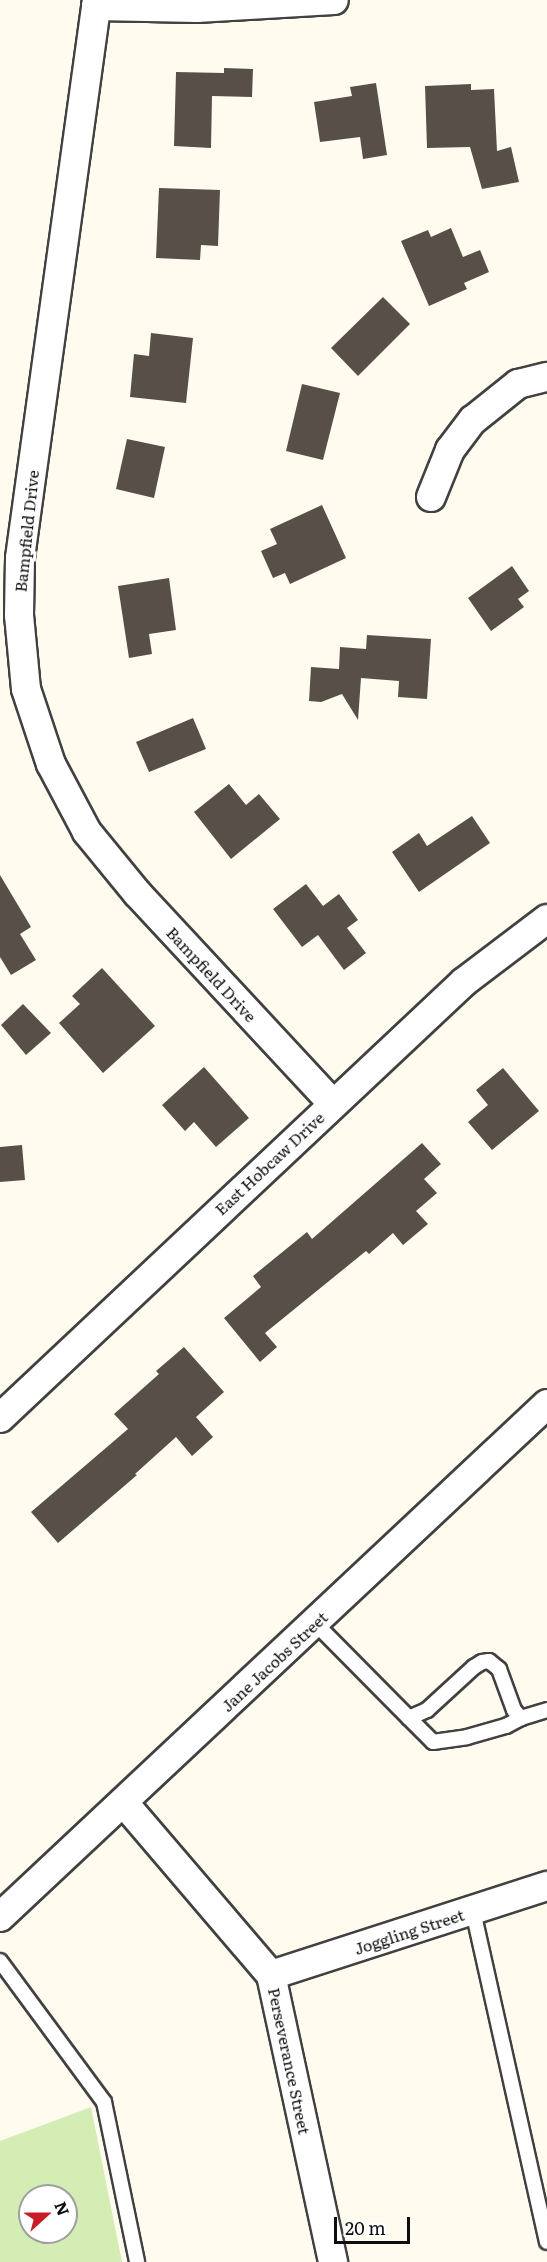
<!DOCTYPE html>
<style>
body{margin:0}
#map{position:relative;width:547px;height:2262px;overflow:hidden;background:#fffcef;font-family:Literata,serif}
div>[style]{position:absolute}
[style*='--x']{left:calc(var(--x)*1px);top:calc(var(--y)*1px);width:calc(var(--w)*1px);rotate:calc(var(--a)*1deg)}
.green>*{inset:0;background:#d3edb5}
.building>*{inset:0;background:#584f49}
.roads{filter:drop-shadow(2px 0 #414141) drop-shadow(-2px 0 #414141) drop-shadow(0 2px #414141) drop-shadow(0 -2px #414141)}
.service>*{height:14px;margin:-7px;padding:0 7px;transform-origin:7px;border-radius:7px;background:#fff}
.minor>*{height:28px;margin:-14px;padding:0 14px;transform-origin:14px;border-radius:14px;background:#fff}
span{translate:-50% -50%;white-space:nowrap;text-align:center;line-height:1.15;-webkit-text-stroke:6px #fff;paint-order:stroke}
.street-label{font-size:16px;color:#0e0e0e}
.north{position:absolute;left:18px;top:2184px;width:60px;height:60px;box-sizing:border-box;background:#fff;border:2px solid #9f9f9f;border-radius:50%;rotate:69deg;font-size:16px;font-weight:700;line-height:24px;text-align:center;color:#0e0e0e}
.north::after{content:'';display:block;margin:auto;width:21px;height:27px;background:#ca1a24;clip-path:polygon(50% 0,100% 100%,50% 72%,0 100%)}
.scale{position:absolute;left:334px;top:2217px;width:76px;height:27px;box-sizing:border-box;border:3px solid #0e0e0e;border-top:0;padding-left:8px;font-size:18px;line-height:21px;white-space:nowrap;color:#0e0e0e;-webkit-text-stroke:4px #fff;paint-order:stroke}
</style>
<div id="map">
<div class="green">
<i style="clip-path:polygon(evenodd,91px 2107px,122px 2262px,0 2262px,0 2141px,91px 2107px,30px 2196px,66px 2196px,66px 2232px,30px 2232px,30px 2196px)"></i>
</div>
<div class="building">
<i style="clip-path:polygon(224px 68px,253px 69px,252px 97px,212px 96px,211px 148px,174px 146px,176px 72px,224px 73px)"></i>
<i style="clip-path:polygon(376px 83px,387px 155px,363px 159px,360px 137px,320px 142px,314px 102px,352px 96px,350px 87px)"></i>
<i style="clip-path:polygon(471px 84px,471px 90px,494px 89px,497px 151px,511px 147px,519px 182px,482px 189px,470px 147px,427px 148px,425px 86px)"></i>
<i style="clip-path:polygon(159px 188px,220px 190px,218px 246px,201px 245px,200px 260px,156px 258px)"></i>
<i style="clip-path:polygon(451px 228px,463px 257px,480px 250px,489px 272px,464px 283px,467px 289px,429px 306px,401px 241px,428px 230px,431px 237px)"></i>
<i style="clip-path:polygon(383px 297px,410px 324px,358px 376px,331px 348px)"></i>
<i style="clip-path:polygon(151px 333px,193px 338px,186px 403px,130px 397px,134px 354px,149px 356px)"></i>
<i style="clip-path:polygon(302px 384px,340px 393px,323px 460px,286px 451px)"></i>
<i style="clip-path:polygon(127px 439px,165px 447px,154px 498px,116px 489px)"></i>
<i style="clip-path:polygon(322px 505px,346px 558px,290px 584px,285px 573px,273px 578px,261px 551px,277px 544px,270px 529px)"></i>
<i style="clip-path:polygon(512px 566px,529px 591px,518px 599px,524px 607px,491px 631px,468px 598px)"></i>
<i style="clip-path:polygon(169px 578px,176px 630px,149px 634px,152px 654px,129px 658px,118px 586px)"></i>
<i style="clip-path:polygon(367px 635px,431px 639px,427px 699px,398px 697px,399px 681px,361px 678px,358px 720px,342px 694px,321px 702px,309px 701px,311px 667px,339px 669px,340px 647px,366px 649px)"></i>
<i style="clip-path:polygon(193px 718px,206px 749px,149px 772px,136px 742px)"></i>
<i style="clip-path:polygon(229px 784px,246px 805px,259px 794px,280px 819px,231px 859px,194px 812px)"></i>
<i style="clip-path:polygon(472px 816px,490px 843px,419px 892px,392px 852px,419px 833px,427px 846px)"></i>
<i style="clip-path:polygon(0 875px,31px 927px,20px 934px,36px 960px,11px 975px,0 957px)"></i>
<i style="clip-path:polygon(306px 884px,323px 906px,339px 894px,358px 920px,347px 928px,366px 953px,344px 970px,318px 935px,302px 947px,273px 909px)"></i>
<i style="clip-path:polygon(102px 968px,155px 1026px,103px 1073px,59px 1023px,80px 1004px,72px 996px)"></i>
<i style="clip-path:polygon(23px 1004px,51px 1033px,26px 1055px,1px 1025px)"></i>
<i style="clip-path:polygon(204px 1067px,249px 1118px,216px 1147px,194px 1122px,185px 1131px,162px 1105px)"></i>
<i style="clip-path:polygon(503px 1068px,539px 1111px,492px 1150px,468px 1122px,488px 1105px,476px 1090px)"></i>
<i style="clip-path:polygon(422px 1143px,441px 1164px,424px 1179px,437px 1193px,416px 1211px,428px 1224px,403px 1245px,393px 1233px,369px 1254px,366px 1251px,265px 1333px,277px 1347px,260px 1362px,224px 1318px,261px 1287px,253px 1276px,307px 1232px,312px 1239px)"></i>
<i style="clip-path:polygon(22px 1145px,25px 1180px,0 1182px,0 1147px)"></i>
<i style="clip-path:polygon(184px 1347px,224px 1392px,196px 1417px,213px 1437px,192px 1456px,176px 1437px,135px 1474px,137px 1475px,58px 1543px,31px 1512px,128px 1429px,114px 1414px,159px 1374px,156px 1371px)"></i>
</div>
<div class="roads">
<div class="service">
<i style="--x:315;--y:1623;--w:134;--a:45.3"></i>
<i style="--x:409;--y:1718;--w:20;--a:-24"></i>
<i style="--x:427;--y:1710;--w:64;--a:-42.5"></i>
<i style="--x:474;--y:1667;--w:9;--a:-32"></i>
<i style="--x:482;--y:1662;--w:7;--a:-8"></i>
<i style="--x:489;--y:1661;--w:13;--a:39"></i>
<i style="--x:499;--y:1669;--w:44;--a:69.9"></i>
<i style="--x:514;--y:1710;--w:11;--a:49"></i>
<i style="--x:521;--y:1718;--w:27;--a:-17"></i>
<i style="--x:409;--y:1718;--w:34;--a:45"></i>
<i style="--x:433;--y:1742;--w:34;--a:-8"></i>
<i style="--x:467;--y:1737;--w:41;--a:-15.8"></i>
<i style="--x:506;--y:1726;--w:17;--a:-28"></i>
<i style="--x:473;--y:1911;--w:339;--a:77.4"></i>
<i style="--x:0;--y:1961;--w:175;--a:53.6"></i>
<i style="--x:104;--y:2102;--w:163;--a:78.3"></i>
</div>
<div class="minor">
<i style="--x:97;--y:0;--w:563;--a:97.86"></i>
<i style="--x:20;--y:558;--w:57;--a:91"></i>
<i style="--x:19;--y:615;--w:74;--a:84.6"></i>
<i style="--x:26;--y:689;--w:79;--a:71.6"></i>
<i style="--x:51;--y:764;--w:77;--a:62.1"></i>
<i style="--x:87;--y:832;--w:79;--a:50.7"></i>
<i style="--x:137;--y:893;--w:287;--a:47.1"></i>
<i style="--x:96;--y:6;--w:101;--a:1.1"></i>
<i style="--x:197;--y:8;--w:137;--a:-3.3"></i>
<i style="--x:431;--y:497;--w:51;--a:-68"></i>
<i style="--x:450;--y:450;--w:38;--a:-53"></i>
<i style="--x:473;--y:420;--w:58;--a:-38.7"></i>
<i style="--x:518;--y:384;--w:30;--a:-14"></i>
<i style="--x:0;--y:1418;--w:637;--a:-43.22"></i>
<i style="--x:464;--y:982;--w:104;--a:-37.2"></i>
<i style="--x:124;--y:1803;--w:226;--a:49.5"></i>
<i style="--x:271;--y:1975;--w:294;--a:77.8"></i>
<i style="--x:0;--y:1917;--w:750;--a:-43.16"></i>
<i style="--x:271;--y:1975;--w:290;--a:-17.9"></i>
</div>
</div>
<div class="street-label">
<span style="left:26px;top:531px;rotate:-84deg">Bampfield Drive</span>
<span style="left:212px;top:974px;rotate:47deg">Bampfield Drive</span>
<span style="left:269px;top:1163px;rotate:-43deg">East Hobcaw Drive</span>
<span style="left:274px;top:1661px;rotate:-43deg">Jane Jacobs Street</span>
<span style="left:409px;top:1931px;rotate:-18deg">Joggling Street</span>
<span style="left:290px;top:2061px;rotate:78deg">Perseverance Street</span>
</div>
<div class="north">N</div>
<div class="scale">20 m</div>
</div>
